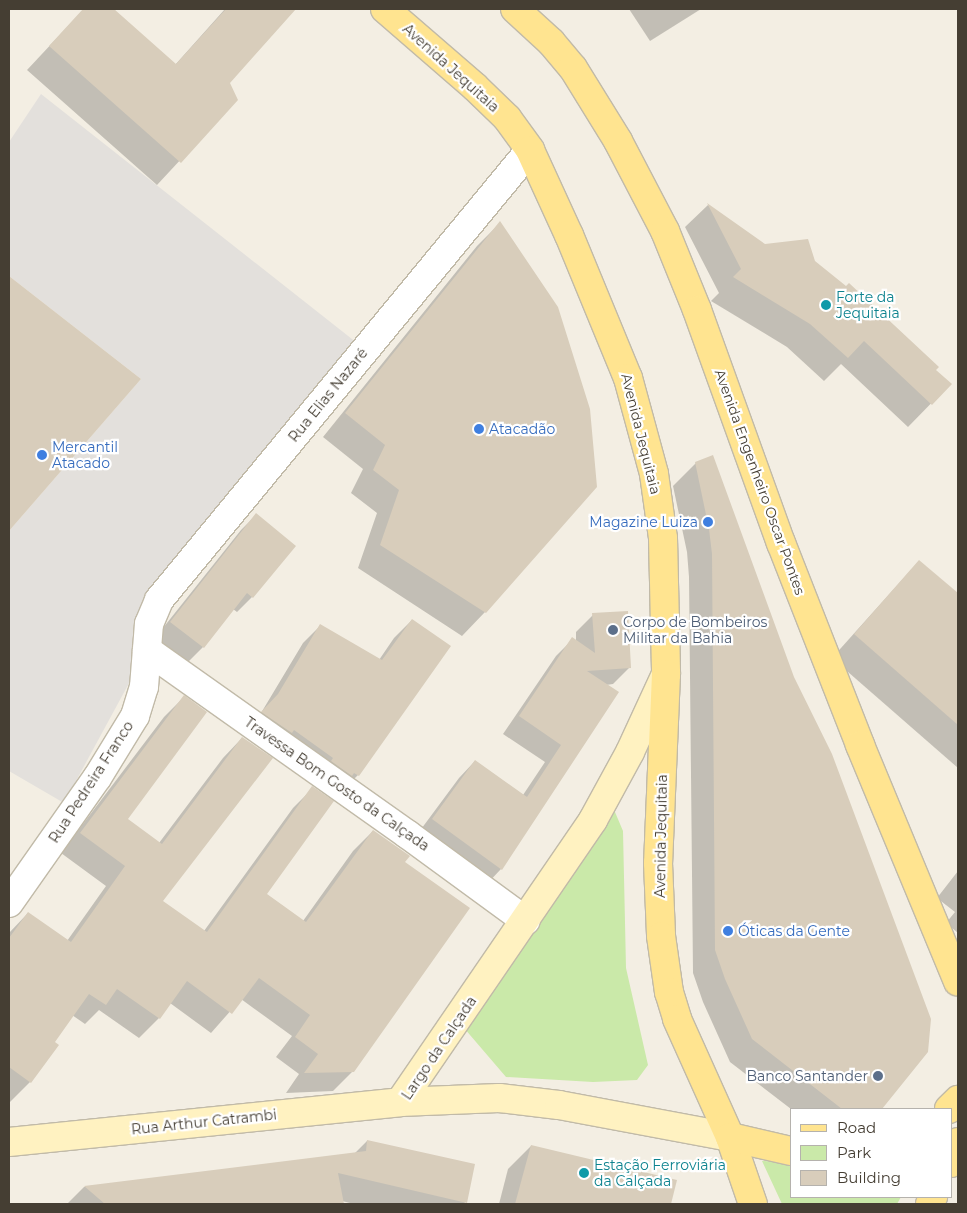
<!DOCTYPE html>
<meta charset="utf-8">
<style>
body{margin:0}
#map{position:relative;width:967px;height:1213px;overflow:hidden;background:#f3eee3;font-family:Montserrat,sans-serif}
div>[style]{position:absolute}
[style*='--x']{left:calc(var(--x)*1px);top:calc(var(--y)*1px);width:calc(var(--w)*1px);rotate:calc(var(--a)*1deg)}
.green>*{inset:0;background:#cae9a9}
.parking>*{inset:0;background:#e3e0dc}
.shadow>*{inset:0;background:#0003}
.building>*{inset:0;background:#d8cdbb}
.roads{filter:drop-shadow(1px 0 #c1baa8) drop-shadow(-1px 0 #c1baa8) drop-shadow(0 1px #c1baa8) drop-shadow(0 -1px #c1baa8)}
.minor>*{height:28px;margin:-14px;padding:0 14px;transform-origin:14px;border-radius:14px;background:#fff}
.secondary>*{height:28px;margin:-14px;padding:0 14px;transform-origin:14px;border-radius:14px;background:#fff2c1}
.primary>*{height:28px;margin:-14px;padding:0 14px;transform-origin:14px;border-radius:14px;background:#ffe490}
.dots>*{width:14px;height:14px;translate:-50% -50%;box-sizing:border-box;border:2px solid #fff;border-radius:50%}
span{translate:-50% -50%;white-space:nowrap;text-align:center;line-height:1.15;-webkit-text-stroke:4.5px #fff;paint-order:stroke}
.street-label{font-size:14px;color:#453e33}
.culture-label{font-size:14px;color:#0d838f}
.left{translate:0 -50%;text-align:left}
.shop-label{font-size:14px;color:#366cbe}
.right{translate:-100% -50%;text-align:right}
.service-label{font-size:14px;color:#4e5e75}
.frame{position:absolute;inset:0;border:10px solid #453e33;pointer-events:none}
.legend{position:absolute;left:790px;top:1108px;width:162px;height:90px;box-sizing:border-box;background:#fff;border:1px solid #b5b2ad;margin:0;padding:6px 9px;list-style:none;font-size:15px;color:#453e33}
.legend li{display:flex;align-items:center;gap:10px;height:25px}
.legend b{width:25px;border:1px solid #b5b2ad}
</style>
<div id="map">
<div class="green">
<i style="clip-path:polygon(612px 805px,623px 831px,626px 968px,648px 1065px,637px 1080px,593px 1082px,506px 1077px,464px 1028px)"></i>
<i style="clip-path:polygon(762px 1161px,791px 1162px,791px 1197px,901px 1197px,897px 1204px,782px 1204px)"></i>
</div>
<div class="parking">
<i style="clip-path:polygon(41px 94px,357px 343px,159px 600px,147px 650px,64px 803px,9px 771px,9px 531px,141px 379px,9px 276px,9px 142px)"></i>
</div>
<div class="shadow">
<i style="clip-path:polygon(84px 9px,112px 9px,175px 65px,225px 9px,295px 9px,229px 83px,236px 100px,157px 185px,27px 70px)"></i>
<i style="clip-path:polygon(629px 9px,701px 9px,650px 41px)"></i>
<i style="clip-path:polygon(708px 205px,764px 245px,814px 262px,950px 384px,908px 427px,841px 364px,824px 381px,787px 347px,711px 301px,719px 293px,685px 227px)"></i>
<i style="clip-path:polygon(500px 223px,485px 612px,462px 636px,358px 568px,377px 513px,351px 493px,363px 469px,323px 437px,477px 246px)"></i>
<i style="clip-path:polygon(9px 278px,140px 379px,9px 529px)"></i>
<i style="clip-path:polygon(696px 463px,927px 1052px,881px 1109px,791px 1109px,730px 1062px,703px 1002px,693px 973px,689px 577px,687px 552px,673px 486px)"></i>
<i style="clip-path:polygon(256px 515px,252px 597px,237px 612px,233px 609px,203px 647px,188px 662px,155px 638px,241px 530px)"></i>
<i style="clip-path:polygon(919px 561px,958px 595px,958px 768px,832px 658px)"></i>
<i style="clip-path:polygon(593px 615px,630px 667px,613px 684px,606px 685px,501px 869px,485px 886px,416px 836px,459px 778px,475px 761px,523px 795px,545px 762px,503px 734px,556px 656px,573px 639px,576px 642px,576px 632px)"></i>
<i style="clip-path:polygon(412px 620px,449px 646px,358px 775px,340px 793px,245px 730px,261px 713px,303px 643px,320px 626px,379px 660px,394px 638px)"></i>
<i style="clip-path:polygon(184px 697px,126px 819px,159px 843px,223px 758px,242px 738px,162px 902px,204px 931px,293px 808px,313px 788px,266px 894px,303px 921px,353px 851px,373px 831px,404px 862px,353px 1071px,333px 1091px,286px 1093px,299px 1074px,276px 1057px,292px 1036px,241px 999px,211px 1033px,170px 1003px,159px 1018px,139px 1038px,99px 1010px,85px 1024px,72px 1015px,53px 1042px,30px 1082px,10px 1102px,9px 933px,28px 913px,67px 941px,106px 886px,61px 853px,164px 717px)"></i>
<i style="clip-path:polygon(958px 871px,958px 933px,946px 923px,955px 912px,937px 898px)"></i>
<i style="clip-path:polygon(367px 1141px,465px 1202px,464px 1204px,354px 1204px,342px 1201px,343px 1204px,67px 1204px,84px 1187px,354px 1154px)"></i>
<i style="clip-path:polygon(531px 1146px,675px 1181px,669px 1204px,499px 1204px,508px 1169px)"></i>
</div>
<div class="building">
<i style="clip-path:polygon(83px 9px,114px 9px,176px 64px,226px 9px,296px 9px,230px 83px,238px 100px,181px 163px,49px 46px)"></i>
<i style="clip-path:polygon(707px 203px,765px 244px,808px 239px,815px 261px,846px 286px,849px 283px,939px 367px,936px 370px,952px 384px,932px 405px,864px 341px,848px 358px,810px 324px,733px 277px,741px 269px)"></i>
<i style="clip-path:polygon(500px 221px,558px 307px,590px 409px,597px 487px,486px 613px,380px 545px,399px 490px,373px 470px,385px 445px,345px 413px)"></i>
<i style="clip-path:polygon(9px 276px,141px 379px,9px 531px)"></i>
<i style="clip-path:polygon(713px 455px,794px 677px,832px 754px,931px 1019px,928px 1052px,882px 1109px,842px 1109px,752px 1039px,725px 979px,715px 950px,712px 554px,709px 529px,695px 462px)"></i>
<i style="clip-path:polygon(256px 513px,296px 546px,253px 598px,247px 593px,204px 648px,170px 622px)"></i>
<i style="clip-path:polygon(919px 560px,958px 593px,958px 725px,854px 634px)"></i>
<i style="clip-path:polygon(628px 611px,631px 668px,587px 671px,619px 692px,502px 870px,432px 819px,475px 760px,527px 797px,561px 745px,519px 716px,572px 637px,595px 653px,592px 613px)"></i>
<i style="clip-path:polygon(412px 619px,451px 646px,359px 776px,354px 773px,352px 776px,331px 761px,333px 758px,294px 730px,292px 733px,261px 712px,278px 694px,320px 624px,382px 660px)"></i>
<i style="clip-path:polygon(184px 695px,207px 712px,128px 819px,162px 844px,242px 737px,273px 758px,163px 901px,207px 932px,312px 786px,334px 801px,267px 894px,306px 922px,373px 830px,410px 856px,405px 862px,470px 908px,354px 1072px,304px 1073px,318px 1054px,295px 1037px,310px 1015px,259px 978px,232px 1014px,187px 981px,160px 1019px,117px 989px,106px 1005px,89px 994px,55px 1042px,59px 1045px,31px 1083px,9px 1067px,9px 938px,28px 912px,71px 942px,125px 866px,80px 833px)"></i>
<i style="clip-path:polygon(367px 1140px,475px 1164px,467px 1203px,338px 1173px,344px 1204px,105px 1204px,84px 1186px,366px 1151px)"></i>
<i style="clip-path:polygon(531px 1145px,677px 1180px,671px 1204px,515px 1204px)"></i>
</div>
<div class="roads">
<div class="minor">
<i style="--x:147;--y:650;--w:319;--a:35.3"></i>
<i style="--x:407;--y:834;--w:147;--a:36.2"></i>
<i style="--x:9;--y:903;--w:153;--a:-54.9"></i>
<i style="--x:97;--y:778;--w:73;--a:-58.5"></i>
<i style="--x:135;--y:716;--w:30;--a:-73"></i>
<i style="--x:144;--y:687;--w:63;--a:-85.5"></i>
<i style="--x:149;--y:624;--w:26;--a:-67"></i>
<i style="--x:159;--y:600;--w:583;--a:-50.5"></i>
</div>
<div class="secondary">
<i style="--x:400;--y:1102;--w:342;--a:-55.6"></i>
<i style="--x:593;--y:820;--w:77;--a:-61.4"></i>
<i style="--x:630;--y:752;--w:86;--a:-65.2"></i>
<i style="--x:9;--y:1142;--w:393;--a:-5.8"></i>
<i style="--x:400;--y:1102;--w:99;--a:-2.3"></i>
<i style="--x:499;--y:1098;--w:60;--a:6.7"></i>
<i style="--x:559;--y:1105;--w:174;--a:10.6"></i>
</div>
<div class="primary">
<i style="--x:385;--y:9;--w:119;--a:40.9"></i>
<i style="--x:475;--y:87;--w:45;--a:44.1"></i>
<i style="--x:507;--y:118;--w:39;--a:54"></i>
<i style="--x:530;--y:150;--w:94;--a:65.4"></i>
<i style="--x:569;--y:235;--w:155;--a:67.6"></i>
<i style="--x:628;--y:378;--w:99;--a:74.8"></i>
<i style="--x:654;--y:474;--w:65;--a:82"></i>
<i style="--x:663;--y:538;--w:136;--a:88.7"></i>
<i style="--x:666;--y:674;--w:189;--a:92.4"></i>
<i style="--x:658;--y:863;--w:73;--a:87.6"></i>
<i style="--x:661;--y:936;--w:57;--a:81.9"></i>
<i style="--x:669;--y:992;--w:28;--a:73"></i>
<i style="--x:677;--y:1019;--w:129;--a:65.8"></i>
<i style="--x:730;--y:1137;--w:71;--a:71.1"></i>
<i style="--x:515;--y:9;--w:49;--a:42.5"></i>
<i style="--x:551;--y:42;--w:34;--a:50"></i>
<i style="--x:573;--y:68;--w:86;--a:58.3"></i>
<i style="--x:618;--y:141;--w:102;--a:62.4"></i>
<i style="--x:665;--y:231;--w:85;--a:67.9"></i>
<i style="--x:697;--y:310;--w:248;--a:70.2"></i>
<i style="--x:781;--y:543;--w:217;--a:68.6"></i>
<i style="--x:860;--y:745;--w:256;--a:67.5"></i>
<i style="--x:949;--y:1109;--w:13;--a:-45"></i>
<i style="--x:730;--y:1137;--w:63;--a:12.9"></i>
<i style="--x:951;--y:1163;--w:22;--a:-72"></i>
<i style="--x:930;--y:1204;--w:8;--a:-67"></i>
</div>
</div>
<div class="dots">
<i style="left:826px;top:305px;background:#0f9aa8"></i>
<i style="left:479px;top:429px;background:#3f7fe0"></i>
<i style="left:42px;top:455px;background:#3f7fe0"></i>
<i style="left:708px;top:522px;background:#3f7fe0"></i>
<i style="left:613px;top:630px;background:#5c6f8a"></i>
<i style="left:728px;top:931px;background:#3f7fe0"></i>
<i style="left:878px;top:1076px;background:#5c6f8a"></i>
<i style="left:584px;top:1173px;background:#0f9aa8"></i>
</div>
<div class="street-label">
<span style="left:451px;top:68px;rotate:42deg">Avenida Jequitaia</span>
<span style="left:328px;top:395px;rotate:-51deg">Rua Elias Nazaré</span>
<span style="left:641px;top:434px;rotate:76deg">Avenida Jequitaia</span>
<span style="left:760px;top:482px;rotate:70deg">Avenida Engenheiro Oscar Pontes</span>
<span style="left:91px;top:782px;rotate:-57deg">Rua Pedreira Franco</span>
<span style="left:337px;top:784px;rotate:35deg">Travessa Bom Gosto da Calçada</span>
<span style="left:661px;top:836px;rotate:-89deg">Avenida Jequitaia</span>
<span style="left:439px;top:1048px;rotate:-56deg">Largo da Calçada</span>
<span style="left:204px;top:1122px;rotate:-6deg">Rua Arthur Catrambi</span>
</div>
<div class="culture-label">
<span class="left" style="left:836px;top:305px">Forte da<br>Jequitaia</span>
<span class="left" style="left:594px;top:1173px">Estação Ferroviária<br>da Calçada</span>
</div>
<div class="shop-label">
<span class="left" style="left:489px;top:429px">Atacadão</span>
<span class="left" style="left:52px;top:455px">Mercantil<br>Atacado</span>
<span class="right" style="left:698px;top:522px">Magazine Luiza</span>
<span class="left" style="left:738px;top:931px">Óticas da Gente</span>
</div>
<div class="service-label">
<span class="left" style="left:623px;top:630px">Corpo de Bombeiros<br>Militar da Bahia</span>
<span class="right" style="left:868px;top:1076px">Banco Santander</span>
</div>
<div class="frame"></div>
<ul class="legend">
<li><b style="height:6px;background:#ffe490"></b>Road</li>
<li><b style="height:14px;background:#cae9a9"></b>Park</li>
<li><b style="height:14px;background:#d8cdbb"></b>Building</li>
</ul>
</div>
